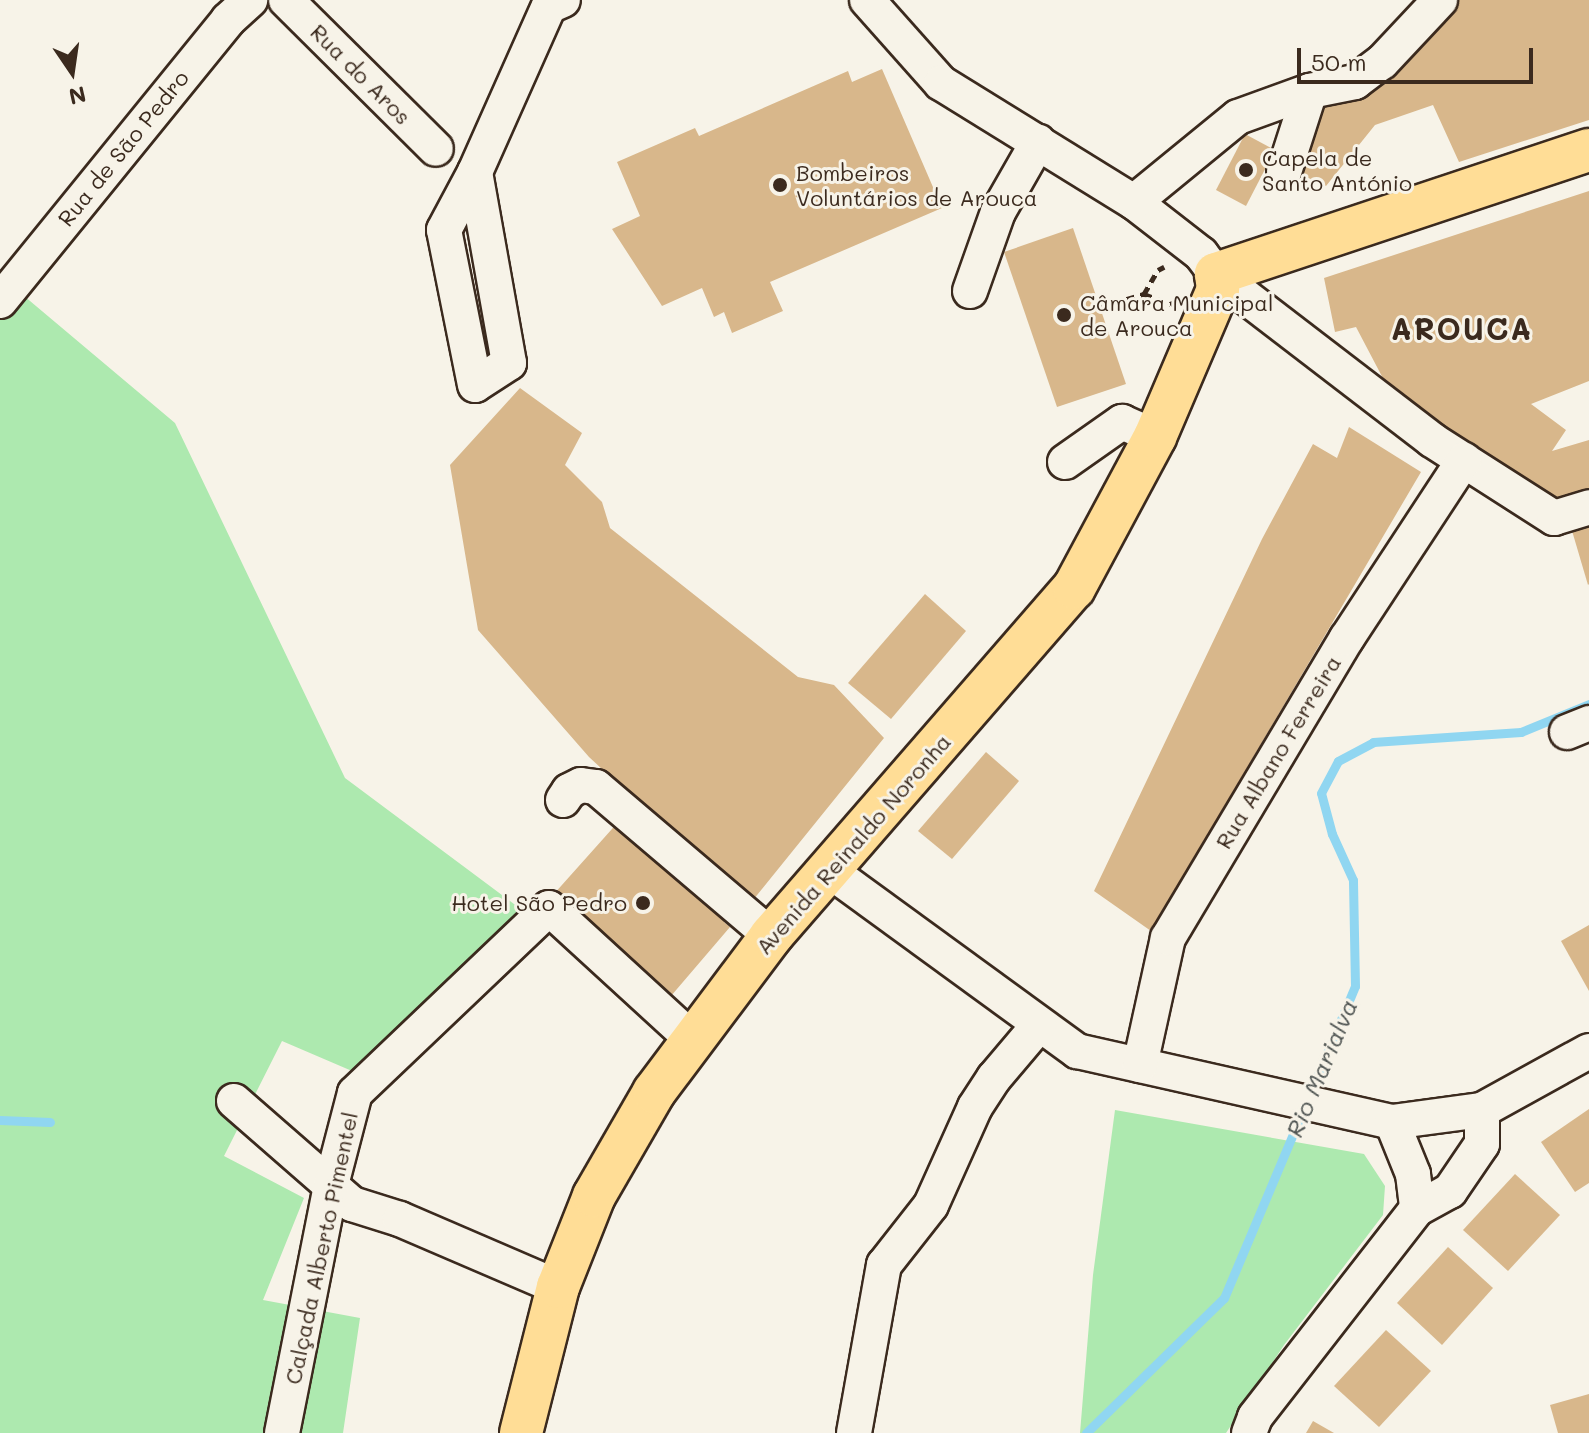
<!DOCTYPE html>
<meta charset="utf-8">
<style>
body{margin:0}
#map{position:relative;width:1589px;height:1433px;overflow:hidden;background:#f7f3e8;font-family:Mali,sans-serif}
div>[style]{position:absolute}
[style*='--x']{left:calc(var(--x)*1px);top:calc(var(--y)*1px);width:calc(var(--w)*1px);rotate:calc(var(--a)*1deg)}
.green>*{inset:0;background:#ade9af}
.stream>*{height:9px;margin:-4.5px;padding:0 4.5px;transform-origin:4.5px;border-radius:4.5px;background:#90d6f1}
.building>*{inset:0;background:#d8b78b}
.path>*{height:5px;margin-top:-2.5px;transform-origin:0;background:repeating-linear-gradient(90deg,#3b2a1e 0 8px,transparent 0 14px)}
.roads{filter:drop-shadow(2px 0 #3b2a1e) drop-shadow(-2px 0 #3b2a1e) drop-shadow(0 2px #3b2a1e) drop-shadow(0 -2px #3b2a1e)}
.minor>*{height:34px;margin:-17px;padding:0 17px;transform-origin:17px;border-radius:17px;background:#f7f3e8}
.major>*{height:42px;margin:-21px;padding:0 21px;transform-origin:21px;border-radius:21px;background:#ffdd96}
.dots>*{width:22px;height:22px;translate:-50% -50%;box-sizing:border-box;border:4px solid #f7f3e8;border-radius:50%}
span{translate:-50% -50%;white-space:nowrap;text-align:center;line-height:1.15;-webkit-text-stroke:6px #f7f3e8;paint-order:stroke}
.street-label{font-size:22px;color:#3b2a1e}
.poi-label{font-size:22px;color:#3b2a1e}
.left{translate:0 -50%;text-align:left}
.right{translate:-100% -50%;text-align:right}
.water-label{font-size:24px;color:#505553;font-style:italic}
.district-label{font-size:30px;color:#3b2a1e;font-weight:700;letter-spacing:2px}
.north{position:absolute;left:32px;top:32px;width:80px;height:80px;-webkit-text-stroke:6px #f7f3e8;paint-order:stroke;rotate:167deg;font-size:22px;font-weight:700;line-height:32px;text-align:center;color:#3b2a1e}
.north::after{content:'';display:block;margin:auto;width:28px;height:36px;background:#3b2a1e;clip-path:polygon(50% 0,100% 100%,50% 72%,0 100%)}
.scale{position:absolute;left:1297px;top:48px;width:236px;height:36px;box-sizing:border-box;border:4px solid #3b2a1e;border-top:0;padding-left:10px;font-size:24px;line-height:28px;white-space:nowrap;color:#3b2a1e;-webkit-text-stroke:6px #f7f3e8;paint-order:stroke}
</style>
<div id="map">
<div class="green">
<i style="clip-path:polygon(11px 285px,175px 423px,345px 778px,526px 913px,359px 1074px,282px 1041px,224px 1156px,304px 1198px,263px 1300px,360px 1318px,343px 1433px,0 1433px,0 301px)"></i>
<i style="clip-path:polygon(1115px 1110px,1364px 1154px,1385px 1186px,1383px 1215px,1284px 1345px,1226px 1433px,1080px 1433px,1093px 1275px)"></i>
</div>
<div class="stream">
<i style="--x:1309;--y:1096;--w:119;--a:-67.3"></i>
<i style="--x:1355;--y:986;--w:106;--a:-91.1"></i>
<i style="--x:1353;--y:880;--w:51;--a:-114.5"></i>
<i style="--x:1332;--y:834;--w:42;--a:-105"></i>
<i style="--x:1321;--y:793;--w:36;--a:-62"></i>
<i style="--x:1338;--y:761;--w:40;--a:-28"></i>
<i style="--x:1373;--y:742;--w:148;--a:-3.9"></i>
<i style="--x:1521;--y:732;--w:74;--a:-22.4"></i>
<i style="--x:0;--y:1120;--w:50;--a:2.3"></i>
<i style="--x:1086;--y:1433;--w:193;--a:-44.4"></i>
<i style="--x:1224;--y:1298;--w:204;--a:-67.2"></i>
</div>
<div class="building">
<i style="clip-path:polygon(1451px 0,1589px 0,1589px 120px,1459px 162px,1433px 105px,1375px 125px,1326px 186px,1295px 172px,1316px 98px)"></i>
<i style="clip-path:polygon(882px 69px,942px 208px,770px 282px,783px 311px,732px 333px,724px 312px,714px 317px,702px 288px,662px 306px,612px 229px,640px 216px,617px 162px,695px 128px,699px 136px,848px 71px,852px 82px)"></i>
<i style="clip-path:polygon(1245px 134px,1275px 150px,1246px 206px,1216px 190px)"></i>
<i style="clip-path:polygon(1589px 191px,1589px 381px,1531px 404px,1566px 430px,1552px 451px,1589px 440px,1589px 502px,1565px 510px,1387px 386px,1356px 327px,1335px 332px,1324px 278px)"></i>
<i style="clip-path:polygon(1073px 228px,1126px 384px,1057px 407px,1004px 252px)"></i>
<i style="clip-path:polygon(520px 388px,582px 433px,565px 465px,602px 502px,610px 528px,798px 677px,834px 685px,884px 738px,749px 905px,589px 757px,478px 630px,450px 465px)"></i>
<i style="clip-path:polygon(1349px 427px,1421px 472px,1151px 931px,1094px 891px,1262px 539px,1313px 444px,1337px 458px)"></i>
<i style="clip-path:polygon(1589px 518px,1589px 584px,1588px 585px,1570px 524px)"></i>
<i style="clip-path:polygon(925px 594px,966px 631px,891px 719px,848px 683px)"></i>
<i style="clip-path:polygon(986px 752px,1019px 781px,952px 859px,918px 831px)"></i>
<i style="clip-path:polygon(620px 820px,734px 910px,724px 922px,730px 927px,671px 996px,553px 895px)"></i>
<i style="clip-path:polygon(1589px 925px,1589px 991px,1561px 941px)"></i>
<i style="clip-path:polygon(1589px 1109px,1589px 1183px,1575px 1192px,1541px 1142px)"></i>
<i style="clip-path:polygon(1515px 1174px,1560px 1215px,1508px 1271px,1463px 1230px)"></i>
<i style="clip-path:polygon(1448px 1247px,1493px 1288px,1442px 1345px,1397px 1303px)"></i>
<i style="clip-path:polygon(1386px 1330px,1431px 1371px,1379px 1427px,1334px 1386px)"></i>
<i style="clip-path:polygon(1589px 1394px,1589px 1433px,1558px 1433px,1550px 1405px)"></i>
<i style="clip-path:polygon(1313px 1421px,1334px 1433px,1306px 1433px)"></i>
</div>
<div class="path">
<i style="--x:1144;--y:294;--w:28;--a:-60"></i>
<i style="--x:1158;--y:270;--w:7;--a:-27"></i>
<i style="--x:1100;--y:307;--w:46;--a:-16.5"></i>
<i style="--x:1144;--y:294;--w:28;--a:21"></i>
<i style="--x:1170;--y:304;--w:5;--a:-22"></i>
</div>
<div class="roads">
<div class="minor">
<i style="--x:286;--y:0;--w:211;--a:44.8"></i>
<i style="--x:867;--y:0;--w:111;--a:48.3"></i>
<i style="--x:941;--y:83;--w:227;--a:31.7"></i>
<i style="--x:1134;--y:202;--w:85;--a:37.8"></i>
<i style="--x:1201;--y:254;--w:25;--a:53"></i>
<i style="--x:1216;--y:274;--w:272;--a:37.5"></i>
<i style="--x:1432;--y:440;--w:145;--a:32.6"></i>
<i style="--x:1554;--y:518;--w:37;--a:-17"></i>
<i style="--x:475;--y:172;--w:194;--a:79.9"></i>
<i style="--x:509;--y:363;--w:40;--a:147.1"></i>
<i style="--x:475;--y:385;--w:158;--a:-101.3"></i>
<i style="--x:444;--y:230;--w:66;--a:-61.9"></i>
<i style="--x:475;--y:172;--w:182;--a:-66"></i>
<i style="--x:549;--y:6;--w:15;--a:-23"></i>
<i style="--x:1284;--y:172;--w:85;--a:-72.2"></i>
<i style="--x:1134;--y:202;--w:134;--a:-39.3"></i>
<i style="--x:1238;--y:117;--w:77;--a:-19.9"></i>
<i style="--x:1310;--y:91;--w:46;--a:-11.3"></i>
<i style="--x:1355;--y:82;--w:34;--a:-37"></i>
<i style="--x:1382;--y:62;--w:85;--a:-46.9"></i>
<i style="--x:970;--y:291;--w:84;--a:-70.5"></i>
<i style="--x:998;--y:212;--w:81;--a:-60.3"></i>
<i style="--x:0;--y:301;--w:362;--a:-50.9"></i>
<i style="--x:228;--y:20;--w:30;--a:-42"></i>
<i style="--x:1065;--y:462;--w:70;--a:-35.1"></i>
<i style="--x:1122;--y:422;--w:36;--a:24"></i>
<i style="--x:1567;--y:732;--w:24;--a:-22"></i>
<i style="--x:563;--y:800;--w:11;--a:-56"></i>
<i style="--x:569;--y:791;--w:13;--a:-27"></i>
<i style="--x:581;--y:785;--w:15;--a:8"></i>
<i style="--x:596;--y:787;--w:230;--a:40.4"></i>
<i style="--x:830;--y:871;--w:306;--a:36.1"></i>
<i style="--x:1077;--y:1051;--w:323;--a:12.7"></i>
<i style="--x:1392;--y:1122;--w:91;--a:-7.6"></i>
<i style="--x:1482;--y:1110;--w:122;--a:-28.9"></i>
<i style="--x:1140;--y:1065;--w:130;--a:-77.6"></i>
<i style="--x:1168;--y:938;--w:349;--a:-59.2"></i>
<i style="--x:1347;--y:638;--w:213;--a:-56.7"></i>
<i style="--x:234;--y:1101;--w:157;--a:41.1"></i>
<i style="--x:352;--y:1204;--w:50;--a:17.4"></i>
<i style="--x:400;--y:1219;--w:172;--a:23.3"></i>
<i style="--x:1392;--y:1122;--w:56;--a:68"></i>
<i style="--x:1413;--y:1174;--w:35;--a:83"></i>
<i style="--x:282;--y:1433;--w:253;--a:-78.8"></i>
<i style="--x:331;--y:1185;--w:95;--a:-75.4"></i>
<i style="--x:355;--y:1093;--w:268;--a:-43.6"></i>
<i style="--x:549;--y:908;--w:195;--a:42.5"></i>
<i style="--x:854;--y:1433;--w:171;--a:-79.9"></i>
<i style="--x:884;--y:1265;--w:76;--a:-51.9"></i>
<i style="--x:931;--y:1205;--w:107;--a:-65.8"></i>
<i style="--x:975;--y:1107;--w:35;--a:-57"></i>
<i style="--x:994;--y:1078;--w:70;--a:-49.7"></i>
<i style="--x:1249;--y:1433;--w:17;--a:-69"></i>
<i style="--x:1255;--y:1417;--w:264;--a:-52.1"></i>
<i style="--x:1417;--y:1209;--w:38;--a:-29"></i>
<i style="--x:1450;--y:1191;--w:57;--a:-55.8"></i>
<i style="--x:1482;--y:1144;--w:34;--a:-90"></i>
</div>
<div class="major">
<i style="--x:521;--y:1433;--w:151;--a:-75.8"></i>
<i style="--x:558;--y:1287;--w:98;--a:-68.4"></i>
<i style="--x:594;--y:1196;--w:120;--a:-60"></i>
<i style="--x:654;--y:1092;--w:195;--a:-53.1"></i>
<i style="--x:771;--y:936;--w:461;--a:-49"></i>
<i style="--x:1074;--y:588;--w:171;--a:-61.8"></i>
<i style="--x:1155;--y:437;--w:161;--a:-66.9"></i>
<i style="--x:1218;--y:289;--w:15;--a:-98"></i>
<i style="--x:1216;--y:274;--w:393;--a:-18.4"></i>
</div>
</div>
<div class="dots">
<i style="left:1246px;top:170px;background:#3b2a1e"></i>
<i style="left:780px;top:185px;background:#3b2a1e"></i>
<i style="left:1064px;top:315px;background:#3b2a1e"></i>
<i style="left:643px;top:903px;background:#3b2a1e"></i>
</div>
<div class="street-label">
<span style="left:361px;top:74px;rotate:45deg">Rua do Aros</span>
<span style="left:123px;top:148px;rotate:-51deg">Rua de São Pedro</span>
<span style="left:1278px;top:752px;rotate:-59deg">Rua Albano Ferreira</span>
<span style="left:853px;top:844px;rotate:-49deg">Avenida Reinaldo Noronha</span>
<span style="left:321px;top:1248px;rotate:-78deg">Calçada Alberto Pimentel</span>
</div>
<div class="poi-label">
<span class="left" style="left:1262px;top:170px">Capela de<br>Santo António</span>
<span class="left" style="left:796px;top:185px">Bombeiros<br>Voluntários de Arouca</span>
<span class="left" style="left:1080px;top:315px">Câmara Municipal<br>de Arouca</span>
<span class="right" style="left:627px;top:903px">Hotel São Pedro</span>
</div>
<div class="water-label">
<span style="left:1321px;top:1068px;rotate:-67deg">Rio Marialva</span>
</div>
<div class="district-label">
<span style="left:1462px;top:328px">AROUCA</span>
</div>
<div class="north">N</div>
<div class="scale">50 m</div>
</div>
